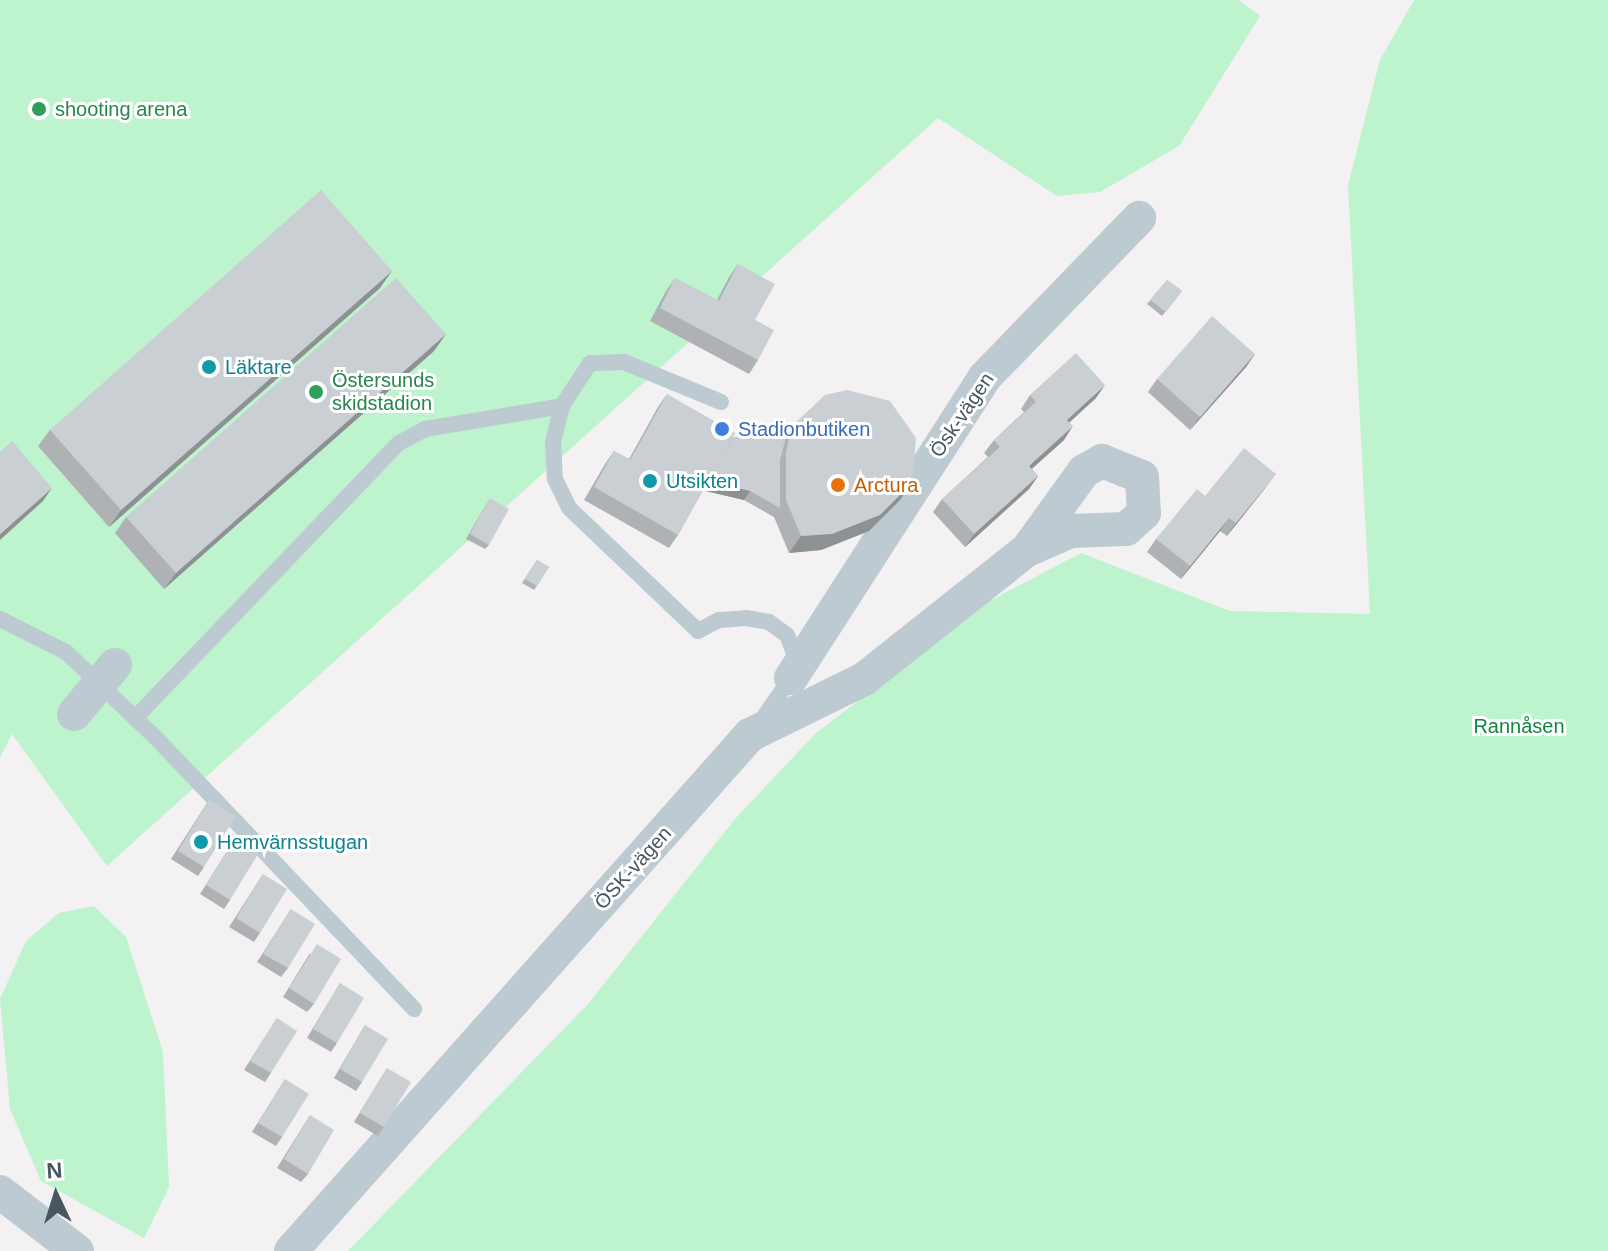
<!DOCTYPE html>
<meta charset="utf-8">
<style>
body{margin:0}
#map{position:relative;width:1608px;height:1251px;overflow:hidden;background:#f3f1f1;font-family:Arial,sans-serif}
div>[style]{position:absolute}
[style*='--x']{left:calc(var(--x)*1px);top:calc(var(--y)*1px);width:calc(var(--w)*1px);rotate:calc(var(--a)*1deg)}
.green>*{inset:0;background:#bdf3cd}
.lane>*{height:16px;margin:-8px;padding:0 8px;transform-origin:8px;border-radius:8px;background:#becad1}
.street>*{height:34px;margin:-17px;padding:0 17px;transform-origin:17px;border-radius:17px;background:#becad1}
.street-bridge>*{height:34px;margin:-17px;padding:0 17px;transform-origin:17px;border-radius:17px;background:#becad1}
.wall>*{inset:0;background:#aeb2b5}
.shaded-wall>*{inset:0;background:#8d9194}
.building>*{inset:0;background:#cacfd3}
.dots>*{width:22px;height:22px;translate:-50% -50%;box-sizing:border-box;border:4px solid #fff;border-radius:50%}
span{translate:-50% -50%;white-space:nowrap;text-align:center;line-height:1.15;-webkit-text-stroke:6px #fff;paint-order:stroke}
.leisure-label{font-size:20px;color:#27864d}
.left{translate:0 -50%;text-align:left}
.culture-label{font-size:20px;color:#0d838f}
.street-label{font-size:20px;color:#475760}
.shop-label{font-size:20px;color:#366cbe}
.food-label{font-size:20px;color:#c56008}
.park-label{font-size:20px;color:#118840}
.north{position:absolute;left:16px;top:1155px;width:80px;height:80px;-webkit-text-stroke:6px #fff;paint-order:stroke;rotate:356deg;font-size:22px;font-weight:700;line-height:32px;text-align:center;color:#475760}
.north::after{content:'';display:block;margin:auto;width:28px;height:36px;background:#475760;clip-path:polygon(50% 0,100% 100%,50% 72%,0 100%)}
</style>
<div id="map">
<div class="green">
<i style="clip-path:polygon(0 0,1239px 0,1260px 16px,1179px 146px,1100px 192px,1057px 196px,938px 118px,107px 866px,12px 734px,0 757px)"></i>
<i style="clip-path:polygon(1414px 0,1608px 0,1608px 1251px,348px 1251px,588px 1004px,735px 819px,815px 734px,984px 604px,1081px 553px,1230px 611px,1370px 614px,1348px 185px,1380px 60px)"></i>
<i style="clip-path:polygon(94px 906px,126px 937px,163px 1052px,169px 1187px,144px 1238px,41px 1181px,10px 1109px,0 999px,26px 941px,59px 913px)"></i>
</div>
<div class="lane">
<i style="--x:721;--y:402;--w:105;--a:-157.6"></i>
<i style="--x:624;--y:362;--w:34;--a:178"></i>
<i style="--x:590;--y:363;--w:51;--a:123.1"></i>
<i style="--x:562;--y:406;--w:37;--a:104"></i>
<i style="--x:553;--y:442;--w:37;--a:87"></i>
<i style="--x:555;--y:479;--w:32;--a:64"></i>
<i style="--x:569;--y:508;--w:178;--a:43.6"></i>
<i style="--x:698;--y:631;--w:24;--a:-28"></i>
<i style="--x:719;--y:620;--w:27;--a:-4"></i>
<i style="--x:746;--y:618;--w:23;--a:10"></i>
<i style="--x:769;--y:622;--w:22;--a:36"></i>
<i style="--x:787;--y:635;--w:19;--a:69"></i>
<i style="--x:794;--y:653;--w:25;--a:97"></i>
<i style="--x:791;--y:678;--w:52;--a:124.9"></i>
<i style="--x:0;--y:619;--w:74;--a:26.6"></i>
<i style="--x:66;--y:652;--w:126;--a:43.7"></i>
<i style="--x:157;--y:739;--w:373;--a:46.4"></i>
<i style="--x:135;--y:718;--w:381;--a:-46.2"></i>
<i style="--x:399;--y:443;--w:30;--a:-28"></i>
<i style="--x:425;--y:429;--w:139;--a:-9.5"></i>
</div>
<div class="street">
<i style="--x:791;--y:678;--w:357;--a:-57.2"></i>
<i style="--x:984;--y:378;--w:223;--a:-45.9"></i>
<i style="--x:0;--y:1192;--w:97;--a:37.5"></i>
<i style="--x:291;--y:1251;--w:691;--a:-48.35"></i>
<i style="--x:750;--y:735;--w:127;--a:-26.2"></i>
<i style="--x:864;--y:679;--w:208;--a:-38.4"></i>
<i style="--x:1027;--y:550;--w:97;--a:-54.2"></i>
<i style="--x:1084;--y:471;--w:21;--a:-29"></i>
<i style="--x:1102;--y:461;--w:43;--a:21.8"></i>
<i style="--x:1142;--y:477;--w:36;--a:87"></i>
<i style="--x:1144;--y:513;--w:24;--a:138"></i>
<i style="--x:1126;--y:529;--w:55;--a:177.9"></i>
<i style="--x:1071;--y:531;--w:48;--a:156.6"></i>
</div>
<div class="street-bridge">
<i style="--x:74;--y:714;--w:64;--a:-50.1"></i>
</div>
<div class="wall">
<i style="clip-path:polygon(738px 264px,755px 320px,758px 360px,749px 374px,650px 321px,666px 291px,675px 278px,717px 300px,729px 277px)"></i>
<i style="clip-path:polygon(1167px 280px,1182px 291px,1162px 316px,1147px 304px)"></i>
<i style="clip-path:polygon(380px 288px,109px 527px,38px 446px,50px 430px)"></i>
<i style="clip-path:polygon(434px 351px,164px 589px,115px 533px,126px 517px)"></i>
<i style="clip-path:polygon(1255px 354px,1246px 367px,1190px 430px,1148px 392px,1157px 379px)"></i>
<i style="clip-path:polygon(667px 394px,733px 437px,787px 434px,792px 426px,900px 500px,869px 531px,821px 550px,789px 553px,774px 517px,744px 500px,703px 490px,678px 535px,669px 548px,584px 500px,605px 464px,614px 451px,629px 459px,658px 407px)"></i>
<i style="clip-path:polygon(1030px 395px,1096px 398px,1069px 422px,1064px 440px,1032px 469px,1038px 476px,1029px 489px,965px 547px,933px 512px,942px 499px,988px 457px,984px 453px,994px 440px,1024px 412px,1021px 409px)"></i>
<i style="clip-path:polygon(1266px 487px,1227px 536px,1220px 531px,1181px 579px,1147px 552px,1156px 539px,1205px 496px)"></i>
<i style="clip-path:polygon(487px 503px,489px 545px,485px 549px,466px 539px)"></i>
<i style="clip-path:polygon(537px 560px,549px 567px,534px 590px,522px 583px)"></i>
<i style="clip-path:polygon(209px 800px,204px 867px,198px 876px,171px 859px)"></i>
<i style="clip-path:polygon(234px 840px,230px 900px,224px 909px,200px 894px)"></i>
<i style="clip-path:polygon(263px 874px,260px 933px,254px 942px,229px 927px)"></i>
<i style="clip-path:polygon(291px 909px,288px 968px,281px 977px,257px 962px)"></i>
<i style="clip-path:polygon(310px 953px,314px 1004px,307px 1012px,283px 997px)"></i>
<i style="clip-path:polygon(340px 983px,337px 1043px,331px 1052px,307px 1038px)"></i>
<i style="clip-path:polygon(277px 1018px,271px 1073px,265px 1082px,244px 1070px)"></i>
<i style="clip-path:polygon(365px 1025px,362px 1082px,356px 1091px,334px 1078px)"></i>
<i style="clip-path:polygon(387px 1068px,384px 1127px,378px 1136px,354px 1122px)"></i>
<i style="clip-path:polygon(285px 1079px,282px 1137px,276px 1146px,252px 1132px)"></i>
<i style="clip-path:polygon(310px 1115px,308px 1174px,301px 1182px,277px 1168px)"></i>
</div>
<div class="shaded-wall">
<i style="clip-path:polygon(392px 271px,380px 288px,109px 527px,121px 510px)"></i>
<i style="clip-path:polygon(446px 334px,434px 351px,164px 589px,176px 573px)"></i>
<i style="clip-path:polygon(1255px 354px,1246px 367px,1190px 430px,1200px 417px)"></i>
<i style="clip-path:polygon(1105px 385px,1096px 398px,1058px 433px,1067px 420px)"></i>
<i style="clip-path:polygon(1073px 426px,1064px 440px,1020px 479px,1029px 466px)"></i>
<i style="clip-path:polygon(1276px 474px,1266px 487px,1227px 536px,1236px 523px)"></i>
<i style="clip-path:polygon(1038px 476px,1029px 489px,965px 547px,974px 534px)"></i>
<i style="clip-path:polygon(708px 481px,750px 491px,744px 500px,701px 490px)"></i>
<i style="clip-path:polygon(912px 483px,900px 500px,869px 531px,821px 550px,789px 553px,801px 536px)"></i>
<i style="clip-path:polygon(52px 488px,43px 501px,0 540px,0 534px)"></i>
<i style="clip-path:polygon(1229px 518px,1220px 531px,1181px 579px,1190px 566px)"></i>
</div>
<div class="building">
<i style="clip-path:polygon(321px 190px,392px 271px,121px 510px,50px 430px)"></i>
<i style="clip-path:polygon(738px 264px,775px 284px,755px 320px,774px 330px,758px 360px,660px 308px,675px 278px,719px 301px)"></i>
<i style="clip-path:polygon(396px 278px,446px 334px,176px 573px,126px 517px)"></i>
<i style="clip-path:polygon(1167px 280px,1182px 291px,1166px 312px,1150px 300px)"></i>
<i style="clip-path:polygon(1212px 316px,1255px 354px,1200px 417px,1157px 379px)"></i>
<i style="clip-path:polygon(1076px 353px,1105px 385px,1067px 420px,1073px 426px,1029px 466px,1038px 476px,974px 534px,942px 499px,1000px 447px,994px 440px,1036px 402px,1030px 395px)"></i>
<i style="clip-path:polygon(847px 390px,890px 401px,916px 438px,912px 483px,880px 515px,832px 534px,801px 536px,786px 500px,786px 452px,792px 426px,825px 395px)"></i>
<i style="clip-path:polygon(667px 394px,735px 433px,678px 535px,594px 487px,614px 451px,630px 460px)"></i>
<i style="clip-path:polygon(787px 434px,780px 460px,780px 508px,750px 491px,708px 481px,733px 437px)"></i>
<i style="clip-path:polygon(12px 441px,52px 488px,0 534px,0 452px)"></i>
<i style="clip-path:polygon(1244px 448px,1276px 474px,1236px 523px,1229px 518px,1190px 566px,1156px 539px,1197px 489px,1205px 496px)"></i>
<i style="clip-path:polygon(490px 498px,509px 509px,489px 545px,470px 534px)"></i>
<i style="clip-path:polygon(537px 560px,549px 567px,537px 586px,525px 579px)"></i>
<i style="clip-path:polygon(209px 800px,236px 816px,204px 867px,178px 851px)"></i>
<i style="clip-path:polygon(234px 840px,258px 854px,230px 900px,206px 885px)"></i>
<i style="clip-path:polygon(263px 874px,287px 889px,260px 933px,236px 918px)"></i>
<i style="clip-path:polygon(291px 909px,315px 924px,288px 968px,263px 954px)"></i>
<i style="clip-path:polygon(317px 944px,341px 959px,314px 1004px,289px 988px)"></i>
<i style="clip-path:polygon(340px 983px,364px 998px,337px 1043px,313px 1029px)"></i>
<i style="clip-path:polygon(277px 1018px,297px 1031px,271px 1073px,250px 1061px)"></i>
<i style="clip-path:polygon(365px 1025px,388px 1039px,362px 1082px,340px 1069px)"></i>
<i style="clip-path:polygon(387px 1068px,411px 1082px,384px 1127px,360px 1113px)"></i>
<i style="clip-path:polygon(285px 1079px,309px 1094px,282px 1137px,258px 1123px)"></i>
<i style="clip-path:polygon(310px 1115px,334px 1130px,308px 1174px,284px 1159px)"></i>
</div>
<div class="dots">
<i style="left:39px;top:109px;background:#2e9e5b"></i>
<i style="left:209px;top:367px;background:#0f9aa8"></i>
<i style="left:316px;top:392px;background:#2e9e5b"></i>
<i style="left:722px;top:429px;background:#3f7fe0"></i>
<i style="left:650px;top:481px;background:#0f9aa8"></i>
<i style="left:838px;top:485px;background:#e8710a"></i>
<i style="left:201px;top:842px;background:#0f9aa8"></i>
</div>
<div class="leisure-label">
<span class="left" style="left:55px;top:109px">shooting arena</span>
<span class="left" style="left:332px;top:392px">Östersunds<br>skidstadion</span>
</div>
<div class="culture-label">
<span class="left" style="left:225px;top:367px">Läktare</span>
<span class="left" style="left:666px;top:481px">Utsikten</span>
<span class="left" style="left:217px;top:842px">Hemvärnsstugan</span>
</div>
<div class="street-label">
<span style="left:962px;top:415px;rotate:-56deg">Ösk-vägen</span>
<span style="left:633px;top:868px;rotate:-48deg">ÖSK-vägen</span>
</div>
<div class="shop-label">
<span class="left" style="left:738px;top:429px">Stadionbutiken</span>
</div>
<div class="food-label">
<span class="left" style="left:854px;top:485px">Arctura</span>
</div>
<div class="park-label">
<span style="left:1519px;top:726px">Rannåsen</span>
</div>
<div class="north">N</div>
</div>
